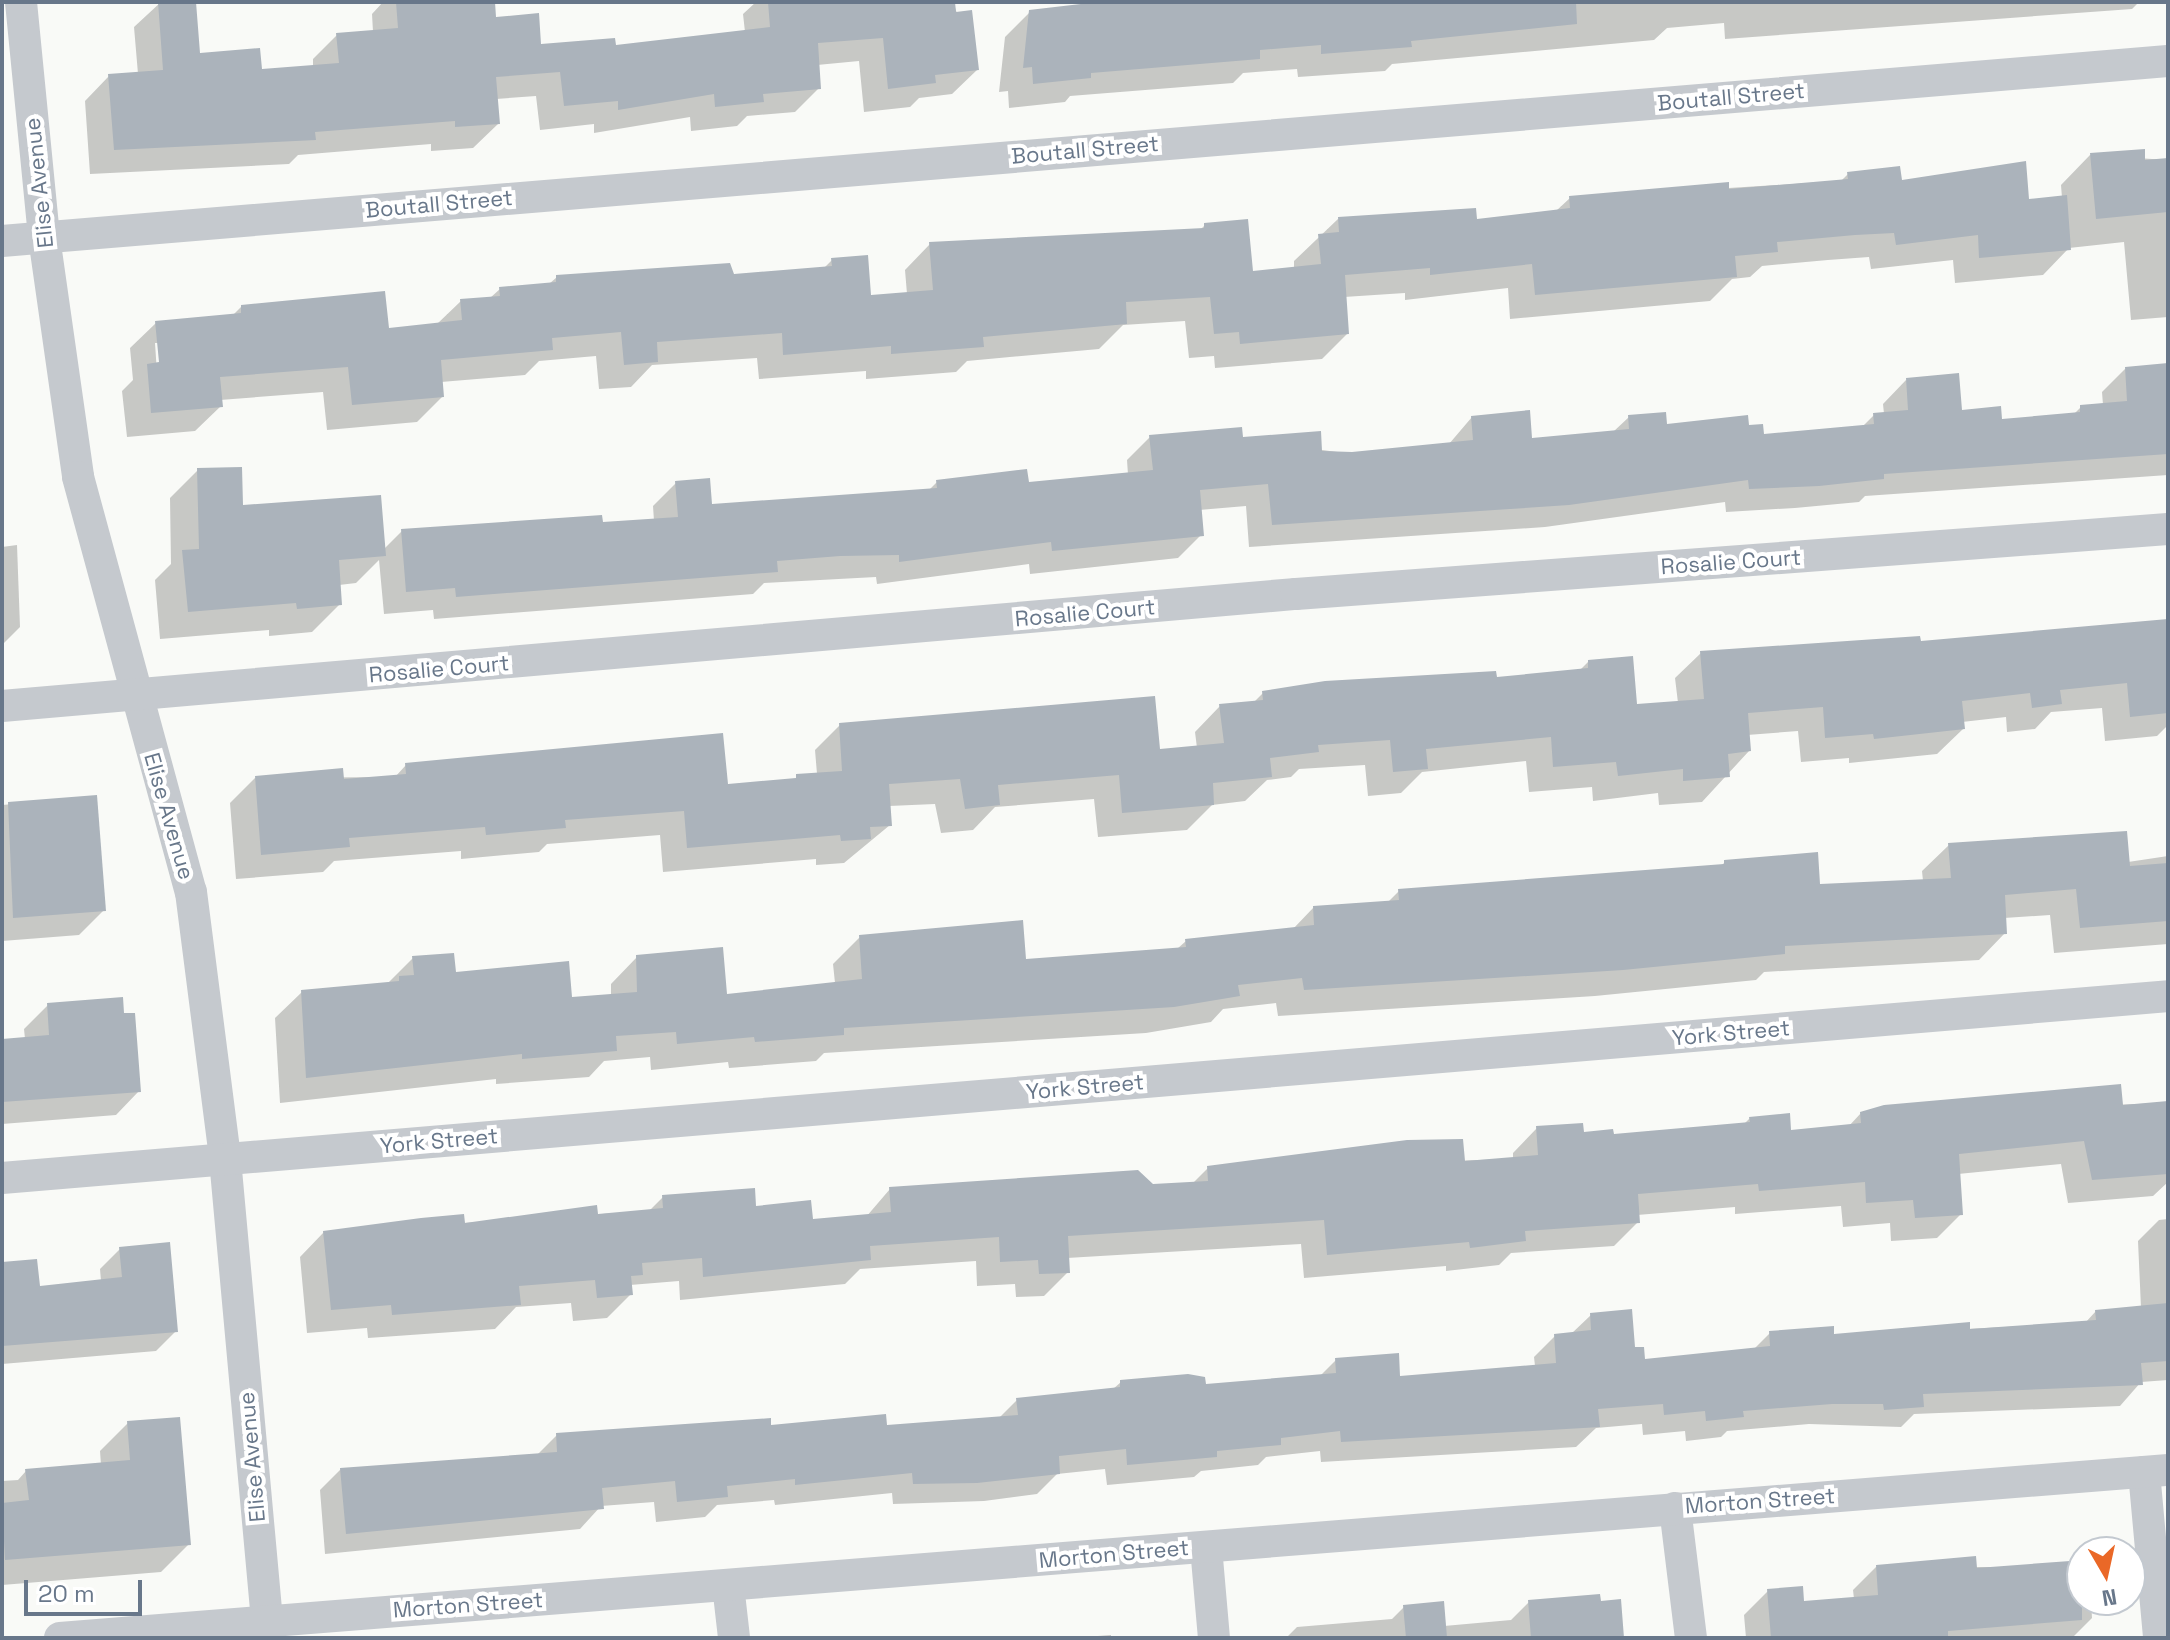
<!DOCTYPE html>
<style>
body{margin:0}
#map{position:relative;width:2170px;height:1640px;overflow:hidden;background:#f9faf7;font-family:"Space Grotesk",sans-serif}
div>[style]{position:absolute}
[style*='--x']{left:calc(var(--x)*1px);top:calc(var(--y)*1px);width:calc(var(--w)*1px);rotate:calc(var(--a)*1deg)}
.shadow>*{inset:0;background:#0003}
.building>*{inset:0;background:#abb3bb}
.minor>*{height:32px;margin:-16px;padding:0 16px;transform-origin:16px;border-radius:16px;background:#c5c9ce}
span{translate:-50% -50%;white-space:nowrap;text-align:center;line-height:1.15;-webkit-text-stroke:8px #fff;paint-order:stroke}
.street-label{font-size:22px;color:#68778a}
.frame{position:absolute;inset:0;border:4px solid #68778a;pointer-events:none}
.north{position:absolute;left:2066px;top:1536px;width:80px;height:80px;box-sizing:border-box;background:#fff;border:2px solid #c3c9d0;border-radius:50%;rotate:171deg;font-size:22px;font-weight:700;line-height:32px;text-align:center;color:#68778a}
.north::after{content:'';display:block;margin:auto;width:28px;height:36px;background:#ea6827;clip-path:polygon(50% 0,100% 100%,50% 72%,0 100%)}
.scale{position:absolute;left:24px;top:1580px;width:118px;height:36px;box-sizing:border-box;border:4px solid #68778a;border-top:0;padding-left:10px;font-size:24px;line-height:28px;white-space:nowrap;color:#68778a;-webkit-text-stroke:6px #fff;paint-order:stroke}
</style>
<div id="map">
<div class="shadow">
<i style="clip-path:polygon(161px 2px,194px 2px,199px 55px,260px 71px,313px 67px,313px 59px,337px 35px,373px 32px,372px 14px,383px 2px,493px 2px,495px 19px,539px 47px,614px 47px,745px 32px,743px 14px,756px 2px,953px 2px,977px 70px,952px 94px,919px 98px,910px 107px,864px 112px,859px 61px,817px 65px,819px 88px,795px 112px,747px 116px,737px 126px,691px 131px,690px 117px,594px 133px,594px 124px,540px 130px,536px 96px,496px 99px,498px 124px,473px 148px,431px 151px,431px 144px,298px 155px,289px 164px,90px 174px,85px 101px,109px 76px,138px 74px,134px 27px)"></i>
<i style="clip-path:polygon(1109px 2px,2139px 2px,2132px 9px,1725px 39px,1724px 23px,1667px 28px,1654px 40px,1392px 64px,1385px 71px,1298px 77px,1297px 69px,1243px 73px,1233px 83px,1070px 96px,1065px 102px,1009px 108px,1008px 91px,999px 92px,1005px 37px,1030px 12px)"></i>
<i style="clip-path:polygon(evenodd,2090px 155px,2168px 160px,2168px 317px,2131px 320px,2124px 242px,2069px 248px,2043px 275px,1955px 283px,1953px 260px,1871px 269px,1869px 257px,1828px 260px,1762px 266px,1750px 277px,1732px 279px,1710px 301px,1510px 319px,1508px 288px,1405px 300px,1405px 293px,1344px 297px,1347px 334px,1322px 359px,1215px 368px,1214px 356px,1189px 358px,1185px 321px,1123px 325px,1099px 349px,967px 361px,956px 372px,866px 379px,866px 371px,759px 379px,757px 358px,652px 365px,631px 387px,599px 389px,596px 356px,539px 361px,525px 375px,441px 382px,442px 397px,417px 422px,327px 430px,323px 392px,220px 400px,221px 406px,195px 431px,127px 437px,122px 391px,133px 380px,130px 348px,156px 323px,233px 315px,241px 307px,387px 330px,437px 324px,461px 301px,490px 298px,500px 289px,549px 284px,557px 277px,733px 276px,823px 269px,832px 260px,869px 297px,907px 294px,905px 270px,930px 244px,1199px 231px,1205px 225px,1251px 273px,1294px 269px,1294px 261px,1338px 219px,1476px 222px,1556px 211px,1570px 198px,1841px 181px,1848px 174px,2027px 201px,2062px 198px,2061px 185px,2090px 155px,155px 343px,159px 343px,161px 372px,157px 373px,155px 343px)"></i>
<i style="clip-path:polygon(2168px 365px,2168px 475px,1865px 496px,1859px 502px,1795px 508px,1726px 512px,1725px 502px,1545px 527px,1249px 547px,1246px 506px,1199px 510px,1201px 535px,1178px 558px,1030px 574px,1029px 564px,877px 584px,876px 577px,764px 583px,753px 594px,434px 619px,433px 610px,384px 614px,379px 560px,356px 583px,339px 585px,340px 604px,312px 632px,269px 636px,269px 630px,160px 639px,155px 580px,171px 564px,170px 498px,198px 470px,241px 507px,384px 549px,402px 531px,654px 521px,653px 506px,676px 483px,711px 506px,928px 491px,937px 482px,1027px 484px,1128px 475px,1127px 460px,1150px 437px,1241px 439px,1352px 454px,1449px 444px,1472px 417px,1530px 440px,1613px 432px,1629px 417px,1666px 426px,1748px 427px,1763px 436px,1862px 427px,1874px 415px,1884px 414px,1883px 404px,1906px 380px,1961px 412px,2000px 421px,2073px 415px,2081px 407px,2103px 405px,2102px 392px,2125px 369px)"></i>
<i style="clip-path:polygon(17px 545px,20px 627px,2px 645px,2px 547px)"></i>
<i style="clip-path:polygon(2168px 621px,2168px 725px,2157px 736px,2105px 741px,2102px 708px,2051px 712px,2035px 729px,2007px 732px,2006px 717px,1962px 722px,1963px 729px,1937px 754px,1849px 763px,1849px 758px,1801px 762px,1798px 731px,1747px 735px,1749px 751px,1702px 802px,1659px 805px,1658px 793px,1593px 801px,1592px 787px,1529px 792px,1526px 761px,1422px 772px,1401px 793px,1368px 796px,1365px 765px,1299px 769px,1291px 777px,1267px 780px,1245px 801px,1212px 805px,1187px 830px,1098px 837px,1094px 799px,995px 807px,973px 830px,941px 833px,935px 804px,889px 806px,890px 825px,844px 863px,816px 865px,816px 859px,663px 872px,660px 835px,547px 844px,539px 852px,461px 859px,461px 851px,334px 861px,323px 872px,236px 879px,230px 803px,255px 778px,395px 777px,406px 765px,726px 786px,791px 781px,817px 774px,815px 750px,840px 725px,1158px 751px,1197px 748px,1195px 732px,1220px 706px,1253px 703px,1263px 693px,1495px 679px,1579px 671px,1588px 662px,1635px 706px,1678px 703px,1675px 678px,1701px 653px,1919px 643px)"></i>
<i style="clip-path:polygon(95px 797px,104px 910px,79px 935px,2px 941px,2px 805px)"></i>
<i style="clip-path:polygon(1949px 845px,2128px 862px,2168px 856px,2168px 944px,2054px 953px,2050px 915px,2004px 918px,2005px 933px,1979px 960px,1764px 972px,1756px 980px,1595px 996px,1278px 1016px,1276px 1003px,1223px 1009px,1211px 1022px,1146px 1033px,824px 1053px,816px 1061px,729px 1068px,728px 1062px,651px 1070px,650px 1057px,604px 1061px,589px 1077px,496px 1084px,496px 1079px,280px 1103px,275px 1018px,302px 992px,387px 984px,413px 958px,454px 974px,570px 999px,611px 996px,611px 984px,637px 957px,725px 996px,835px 983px,833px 964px,860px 937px,1024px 961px,1177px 949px,1186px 941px,1292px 930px,1314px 907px,1387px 903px,1399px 891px,1720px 867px,1725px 862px,1819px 886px,1923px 881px,1922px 871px)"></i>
<i style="clip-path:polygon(48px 1005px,139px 1091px,116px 1115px,2px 1124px,2px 1041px,25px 1039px,24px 1029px)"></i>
<i style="clip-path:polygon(2168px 1103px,2168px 1182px,2153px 1196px,2068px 1203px,2061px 1164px,1958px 1174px,1961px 1214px,1937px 1238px,1891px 1241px,1890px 1223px,1843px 1227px,1841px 1206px,1735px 1214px,1735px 1207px,1637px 1215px,1638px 1222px,1614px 1246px,1511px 1253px,1499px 1265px,1446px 1271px,1446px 1266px,1304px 1278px,1301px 1244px,1067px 1258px,1068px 1272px,1044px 1296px,1016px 1297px,1015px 1284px,977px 1286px,976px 1261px,860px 1269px,845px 1284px,680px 1300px,679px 1281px,630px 1285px,631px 1294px,607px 1318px,573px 1321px,571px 1303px,516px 1307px,495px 1329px,368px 1338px,367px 1328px,307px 1333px,300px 1257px,324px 1232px,649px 1211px,663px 1197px,754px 1208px,811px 1221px,866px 1217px,890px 1189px,1192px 1184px,1208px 1168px,1513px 1159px,1513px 1153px,1537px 1128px,1612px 1136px,1744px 1124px,1750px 1118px,1789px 1132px,1848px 1127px,1861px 1113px)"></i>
<i style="clip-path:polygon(2168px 1219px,2168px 1380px,2141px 1382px,2120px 1406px,1914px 1414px,1901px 1427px,1809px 1424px,1727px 1431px,1721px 1437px,1686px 1441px,1685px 1431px,1643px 1435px,1642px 1424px,1596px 1428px,1576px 1447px,1321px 1462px,1320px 1451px,1266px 1457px,1258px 1465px,1201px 1471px,1194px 1477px,1107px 1485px,1105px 1469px,1057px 1474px,1037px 1494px,984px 1501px,893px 1504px,892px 1493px,775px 1505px,774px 1500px,717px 1505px,705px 1517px,656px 1522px,654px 1502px,601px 1506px,580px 1529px,325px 1554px,320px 1490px,341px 1469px,536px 1456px,557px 1435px,885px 1427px,999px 1418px,1017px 1400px,1112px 1390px,1121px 1382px,1204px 1387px,1320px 1376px,1336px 1360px,1398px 1378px,1535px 1366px,1534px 1357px,1555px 1336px,1571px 1334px,1591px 1315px,1644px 1361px,1753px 1350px,1770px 1333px,1832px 1336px,2085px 1323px,2096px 1311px,2141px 1308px,2138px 1241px,2159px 1220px)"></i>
<i style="clip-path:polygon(120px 1249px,176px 1331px,156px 1351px,2px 1364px,2px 1263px,38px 1288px,101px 1281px,100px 1269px)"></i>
<i style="clip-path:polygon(128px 1423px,189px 1544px,161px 1572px,2px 1585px,2px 1481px,18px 1480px,26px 1471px,101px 1465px,100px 1451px)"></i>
<i style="clip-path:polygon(1876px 1567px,2082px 1567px,2082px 1600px,2091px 1600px,2092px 1618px,2072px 1638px,1746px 1638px,1744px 1615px,1768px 1591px,1802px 1603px,1854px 1599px,1853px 1590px)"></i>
<i style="clip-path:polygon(1529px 1602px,1622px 1638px,1286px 1638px,1297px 1627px,1392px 1619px,1404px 1607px,1444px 1626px,1511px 1620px)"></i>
<i style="clip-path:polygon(1111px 1635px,1111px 1638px,1071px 1638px)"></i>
</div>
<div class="building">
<i style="clip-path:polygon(158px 2px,196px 2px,200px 53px,260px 48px,262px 69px,339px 63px,336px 33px,398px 28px,396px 2px,495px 2px,496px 17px,539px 13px,541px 44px,615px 38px,616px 45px,770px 27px,768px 2px,955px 2px,956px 12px,972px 10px,979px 70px,935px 75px,936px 83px,888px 89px,883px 38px,818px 43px,821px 89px,763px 94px,764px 102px,715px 107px,714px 94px,618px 110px,618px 101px,564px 106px,560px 72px,496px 77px,500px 124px,455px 127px,455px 121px,315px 132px,316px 140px,114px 150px,108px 74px,163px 70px)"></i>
<i style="clip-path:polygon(1098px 2px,1576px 2px,1577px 24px,1411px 41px,1412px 47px,1321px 54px,1321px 45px,1260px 50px,1260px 59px,1091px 73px,1091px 78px,1033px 84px,1032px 67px,1023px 68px,1029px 10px)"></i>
<i style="clip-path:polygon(2145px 149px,2145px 160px,2168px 158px,2168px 212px,2096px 219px,2090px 153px)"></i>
<i style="clip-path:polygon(2026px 161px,2029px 199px,2067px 195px,2071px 250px,1979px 258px,1978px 235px,1896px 245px,1894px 233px,1855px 235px,1777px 242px,1778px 252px,1735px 256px,1737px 277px,1535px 295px,1532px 264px,1430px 275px,1430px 268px,1345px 275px,1349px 334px,1240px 344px,1239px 332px,1214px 334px,1210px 297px,1126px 302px,1127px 324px,983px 337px,984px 347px,891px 354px,891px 346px,783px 355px,782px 333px,657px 342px,658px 362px,624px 365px,621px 332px,552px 338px,553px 350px,441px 360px,444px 397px,352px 405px,348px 367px,220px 377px,223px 407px,151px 413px,147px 364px,159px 362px,155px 321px,241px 313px,241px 305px,385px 291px,389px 328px,462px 320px,460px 299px,500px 296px,499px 287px,556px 282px,556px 275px,730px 263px,734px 274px,832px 266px,831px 258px,868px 255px,871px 295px,933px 290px,929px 242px,1204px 228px,1204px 223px,1248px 219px,1253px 271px,1321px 264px,1318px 234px,1339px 232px,1338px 217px,1476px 208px,1477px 219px,1570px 208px,1569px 196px,1729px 182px,1729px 189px,1848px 179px,1847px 172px,1900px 166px,1902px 180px)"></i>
<i style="clip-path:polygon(2168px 363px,2168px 454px,1884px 474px,1884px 479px,1819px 486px,1749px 489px,1748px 480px,1569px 505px,1272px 525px,1268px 484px,1200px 490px,1204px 536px,1052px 551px,1051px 542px,899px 562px,899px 555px,840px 556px,777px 561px,778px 572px,456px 597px,455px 588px,406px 592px,401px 529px,602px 515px,603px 522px,678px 517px,675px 481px,710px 478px,712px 504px,937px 488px,936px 480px,1027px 469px,1029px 482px,1153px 470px,1149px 435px,1242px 427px,1243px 437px,1321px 431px,1322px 451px,1352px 452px,1473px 440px,1471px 416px,1530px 410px,1532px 438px,1629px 429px,1628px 415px,1666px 412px,1667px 424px,1748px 415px,1749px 425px,1763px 424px,1764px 434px,1874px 424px,1873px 413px,1908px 410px,1906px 378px,1959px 373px,1962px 410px,2001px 406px,2002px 419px,2080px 412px,2080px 405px,2127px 401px,2125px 367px)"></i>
<i style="clip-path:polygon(242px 467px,243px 505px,381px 495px,386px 556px,339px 560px,342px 605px,297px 609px,296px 603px,188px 612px,182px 550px,199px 549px,197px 468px)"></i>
<i style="clip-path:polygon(2168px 619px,2168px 713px,2130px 717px,2127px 683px,2060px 690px,2062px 704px,2032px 708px,2030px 693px,1962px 701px,1965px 729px,1874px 739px,1873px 734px,1825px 738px,1823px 707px,1748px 713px,1751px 751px,1728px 754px,1730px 777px,1683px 781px,1683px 769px,1618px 776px,1616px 762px,1553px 767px,1551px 737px,1426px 749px,1428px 769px,1393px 772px,1390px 740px,1318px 745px,1319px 752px,1270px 758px,1272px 777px,1213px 783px,1214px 805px,1122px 813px,1119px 775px,998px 785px,1000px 805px,965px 809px,960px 779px,889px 784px,892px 826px,870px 827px,871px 839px,841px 841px,840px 835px,687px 848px,684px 811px,565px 820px,566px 828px,486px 835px,485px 827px,349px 838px,350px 847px,261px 855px,255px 776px,343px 768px,344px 779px,406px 774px,405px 763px,723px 733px,728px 784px,796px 778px,796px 774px,842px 771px,839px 723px,1155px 696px,1160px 749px,1224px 743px,1219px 704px,1263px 700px,1262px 691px,1325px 681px,1496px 671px,1497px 677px,1588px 668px,1588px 660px,1633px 656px,1637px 704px,1704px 699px,1700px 651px,1920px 636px,1921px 641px)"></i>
<i style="clip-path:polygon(97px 795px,106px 911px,13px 918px,8px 802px)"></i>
<i style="clip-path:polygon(2127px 831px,2130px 866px,2168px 863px,2168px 921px,2080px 928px,2076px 889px,2005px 895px,2007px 934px,1785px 946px,1785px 954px,1623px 970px,1304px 990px,1302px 978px,1238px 985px,1240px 996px,1174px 1007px,844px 1028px,844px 1035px,755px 1042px,754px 1037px,677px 1044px,676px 1032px,616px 1036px,617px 1051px,522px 1059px,522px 1054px,306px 1078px,301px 990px,399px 981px,399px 976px,414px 975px,412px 956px,454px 953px,456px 972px,569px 961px,572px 997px,637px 992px,636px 955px,723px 947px,727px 994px,862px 979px,859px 935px,1023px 920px,1026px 959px,1186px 947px,1185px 939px,1314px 925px,1313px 906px,1399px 900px,1398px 889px,1724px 864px,1724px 860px,1818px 852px,1820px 884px,1951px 878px,1948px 843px)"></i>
<i style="clip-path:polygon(123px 997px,124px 1013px,135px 1013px,141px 1092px,2px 1102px,2px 1039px,49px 1035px,47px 1003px)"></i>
<i style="clip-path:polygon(2121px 1084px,2123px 1105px,2168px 1101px,2168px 1174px,2092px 1180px,2084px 1141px,1959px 1154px,1963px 1215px,1915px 1218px,1913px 1200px,1866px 1203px,1865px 1182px,1759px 1191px,1758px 1184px,1638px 1194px,1640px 1223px,1525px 1231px,1526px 1241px,1470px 1248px,1469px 1242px,1327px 1255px,1324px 1220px,1068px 1236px,1070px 1273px,1039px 1274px,1038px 1260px,1000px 1262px,999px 1237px,870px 1246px,871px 1260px,703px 1277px,702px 1258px,642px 1263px,643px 1275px,631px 1276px,633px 1295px,597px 1298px,595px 1280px,519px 1286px,521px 1305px,392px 1315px,391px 1305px,331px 1310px,323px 1231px,421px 1218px,464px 1214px,465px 1223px,597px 1205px,598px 1214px,663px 1208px,662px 1195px,755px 1188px,756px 1206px,811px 1200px,813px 1219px,891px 1212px,889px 1187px,1138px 1170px,1153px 1184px,1208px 1181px,1207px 1166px,1407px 1140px,1463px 1139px,1465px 1161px,1538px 1155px,1536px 1126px,1583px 1123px,1584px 1132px,1613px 1129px,1614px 1134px,1750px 1122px,1749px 1117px,1790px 1113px,1791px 1130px,1861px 1123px,1860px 1112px,1884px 1105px)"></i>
<i style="clip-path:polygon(170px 1242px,178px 1332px,2px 1346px,2px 1262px,37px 1259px,40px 1286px,122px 1277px,119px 1247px)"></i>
<i style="clip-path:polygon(2168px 1303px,2168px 1361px,2141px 1363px,2143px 1385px,1923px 1394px,1924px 1407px,1884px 1410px,1883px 1404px,1832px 1404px,1743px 1411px,1744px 1417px,1706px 1421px,1705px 1411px,1664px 1415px,1663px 1404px,1598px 1409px,1600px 1427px,1341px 1442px,1340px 1431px,1281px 1438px,1281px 1445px,1217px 1451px,1217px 1457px,1127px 1465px,1126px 1449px,1059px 1456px,1060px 1474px,977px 1483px,913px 1484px,912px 1473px,795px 1485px,795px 1479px,727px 1486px,728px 1497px,677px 1502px,675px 1481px,602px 1488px,604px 1509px,346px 1534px,340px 1468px,557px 1452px,556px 1433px,771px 1418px,771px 1425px,886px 1414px,887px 1425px,1018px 1415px,1016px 1398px,1120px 1387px,1120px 1380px,1188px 1374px,1205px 1377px,1206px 1384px,1336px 1373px,1335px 1358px,1399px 1353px,1400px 1376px,1556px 1363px,1554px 1334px,1591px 1330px,1590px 1313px,1632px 1309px,1635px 1347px,1644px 1347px,1645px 1359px,1770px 1346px,1769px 1331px,1834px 1326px,1834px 1334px,1970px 1322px,1970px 1329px,2096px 1320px,2095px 1310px)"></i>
<i style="clip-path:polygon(180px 1417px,191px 1545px,5px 1560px,2px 1503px,29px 1500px,25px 1469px,130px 1460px,127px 1421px)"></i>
<i style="clip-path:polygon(1976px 1556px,1977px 1568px,2070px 1561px,2070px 1566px,2082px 1565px,2082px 1620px,1948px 1631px,1948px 1638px,1771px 1638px,1767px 1589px,1803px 1586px,1804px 1601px,1878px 1595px,1876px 1565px)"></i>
<i style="clip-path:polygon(1600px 1594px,1601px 1601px,1621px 1599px,1624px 1638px,1531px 1638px,1528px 1600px)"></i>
<i style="clip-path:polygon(1444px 1601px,1447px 1638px,1406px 1638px,1403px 1605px)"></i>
</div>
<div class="minor">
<i style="--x:21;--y:2;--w:236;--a:84.4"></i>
<i style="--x:44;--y:237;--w:242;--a:81.9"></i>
<i style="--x:78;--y:477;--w:430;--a:74.8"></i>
<i style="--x:191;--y:892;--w:269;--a:82.7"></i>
<i style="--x:225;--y:1159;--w:481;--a:84.8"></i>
<i style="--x:2;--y:241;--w:2173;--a:-4.75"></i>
<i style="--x:2;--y:706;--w:1299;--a:-4.95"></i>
<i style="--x:1296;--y:594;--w:874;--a:-4.26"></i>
<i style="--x:2;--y:1178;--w:2174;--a:-4.8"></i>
<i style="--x:2144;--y:1472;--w:167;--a:84.8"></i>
<i style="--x:1675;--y:1508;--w:131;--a:83"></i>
<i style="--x:1206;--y:1547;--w:91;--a:85"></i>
<i style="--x:728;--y:1585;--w:53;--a:83.5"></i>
<i style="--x:60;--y:1638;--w:2115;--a:-4.56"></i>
</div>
<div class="street-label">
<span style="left:1731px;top:97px;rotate:-5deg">Boutall Street</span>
<span style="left:1085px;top:150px;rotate:-5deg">Boutall Street</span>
<span style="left:39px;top:183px;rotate:-96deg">Elise Avenue</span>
<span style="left:439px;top:204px;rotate:-5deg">Boutall Street</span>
<span style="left:1731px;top:562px;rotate:-4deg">Rosalie Court</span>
<span style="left:1085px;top:613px;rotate:-5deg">Rosalie Court</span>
<span style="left:439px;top:669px;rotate:-5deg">Rosalie Court</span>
<span style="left:169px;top:816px;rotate:74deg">Elise Avenue</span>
<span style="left:1731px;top:1033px;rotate:-5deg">York Street</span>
<span style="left:1085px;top:1087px;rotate:-5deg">York Street</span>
<span style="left:439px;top:1141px;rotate:-5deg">York Street</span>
<span style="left:252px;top:1457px;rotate:-95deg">Elise Avenue</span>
<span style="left:1760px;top:1501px;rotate:-4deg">Morton Street</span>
<span style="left:1114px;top:1554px;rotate:-5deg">Morton Street</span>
<span style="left:468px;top:1605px;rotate:-4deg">Morton Street</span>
</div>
<div class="frame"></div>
<div class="north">N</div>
<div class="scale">20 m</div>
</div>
